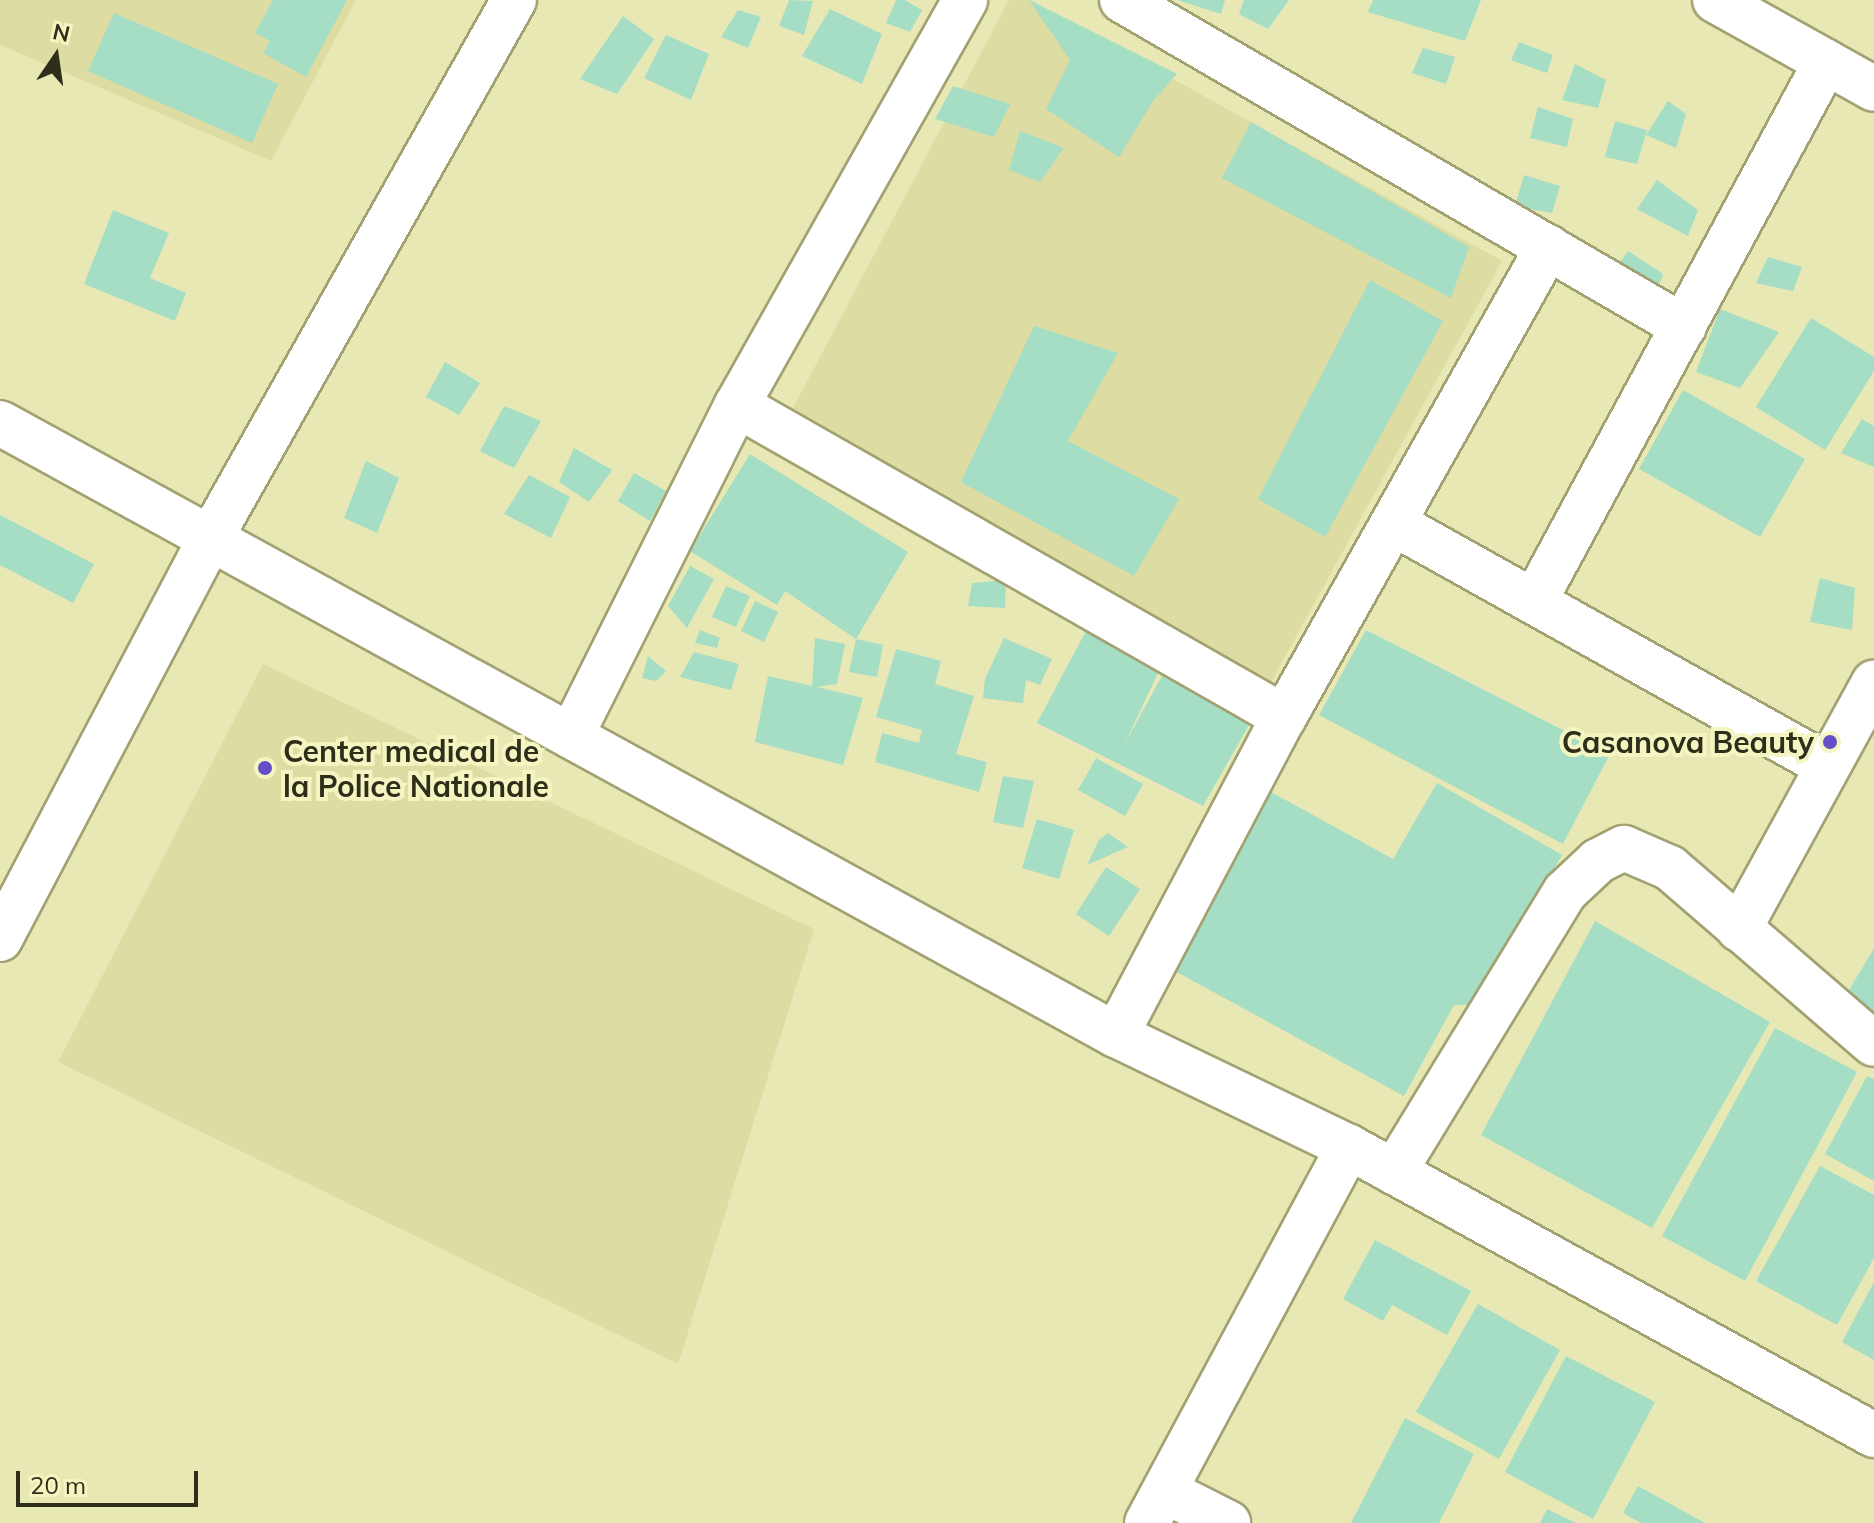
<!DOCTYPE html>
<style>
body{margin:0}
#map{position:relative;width:1874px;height:1523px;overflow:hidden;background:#e8e8b5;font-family:Mulish,sans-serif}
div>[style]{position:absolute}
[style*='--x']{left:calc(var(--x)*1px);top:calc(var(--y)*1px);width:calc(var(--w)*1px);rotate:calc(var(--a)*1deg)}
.built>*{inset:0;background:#dddca3}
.building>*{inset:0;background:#a5ddc5}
.roads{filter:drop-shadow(2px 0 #a2a171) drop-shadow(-2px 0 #a2a171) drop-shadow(0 2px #a2a171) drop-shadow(0 -2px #a2a171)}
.minor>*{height:44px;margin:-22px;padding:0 22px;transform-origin:22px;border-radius:22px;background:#fff}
.dots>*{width:22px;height:22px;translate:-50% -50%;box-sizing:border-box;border:4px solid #f5f5c2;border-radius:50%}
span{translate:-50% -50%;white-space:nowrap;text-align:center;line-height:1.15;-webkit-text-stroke:8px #f5f5c2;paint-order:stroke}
.poi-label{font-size:30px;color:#2f2e1b;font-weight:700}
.right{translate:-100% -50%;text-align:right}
.left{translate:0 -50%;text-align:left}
.north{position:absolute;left:16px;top:16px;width:80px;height:80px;-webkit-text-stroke:6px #f5f5c2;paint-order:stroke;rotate:13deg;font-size:22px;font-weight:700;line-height:32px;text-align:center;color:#2f2e1b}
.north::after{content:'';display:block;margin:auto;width:28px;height:36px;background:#2f2e1b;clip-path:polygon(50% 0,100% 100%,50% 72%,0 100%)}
.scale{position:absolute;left:16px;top:1471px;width:182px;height:36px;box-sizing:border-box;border:4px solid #2f2e1b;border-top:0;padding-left:10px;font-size:24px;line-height:28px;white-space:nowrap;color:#2f2e1b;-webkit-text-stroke:6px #f5f5c2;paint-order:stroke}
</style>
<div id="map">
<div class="built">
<i style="clip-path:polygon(0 0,356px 0,271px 161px,0 45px)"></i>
<i style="clip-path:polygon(1009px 0,1030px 0,1502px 261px,1269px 686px,793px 408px)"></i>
<i style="clip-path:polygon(263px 664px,814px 929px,678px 1364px,58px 1062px)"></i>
</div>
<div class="building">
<i style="clip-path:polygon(273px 0,347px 0,306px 77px,263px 53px,270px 41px,255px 33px)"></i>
<i style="clip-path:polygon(789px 0,813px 1px,804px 35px,779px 26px)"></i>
<i style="clip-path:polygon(896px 0,905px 0,922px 10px,910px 32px,886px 23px)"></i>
<i style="clip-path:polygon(1029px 0,1177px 74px,1153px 101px,1119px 157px,1046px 109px,1070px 60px)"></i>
<i style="clip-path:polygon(1177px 0,1225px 0,1221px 14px)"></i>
<i style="clip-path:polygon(1244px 0,1289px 0,1268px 29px,1239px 14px)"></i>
<i style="clip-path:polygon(1373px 0,1481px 0,1465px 41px,1368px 12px)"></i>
<i style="clip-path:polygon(830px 9px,882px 34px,862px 84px,802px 56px)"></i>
<i style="clip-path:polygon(738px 10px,761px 17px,748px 48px,721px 37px)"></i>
<i style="clip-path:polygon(114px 13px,278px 84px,252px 143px,88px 71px)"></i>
<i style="clip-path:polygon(623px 16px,654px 39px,617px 94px,580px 79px)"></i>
<i style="clip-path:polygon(666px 35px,709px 54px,691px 100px,644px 78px)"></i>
<i style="clip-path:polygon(1519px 42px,1553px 55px,1547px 73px,1511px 60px)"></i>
<i style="clip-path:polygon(1423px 48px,1455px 57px,1446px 84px,1412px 73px)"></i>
<i style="clip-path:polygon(1575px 64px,1606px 80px,1598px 108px,1562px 100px)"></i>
<i style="clip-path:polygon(953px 86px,1010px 104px,994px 137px,935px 119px)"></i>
<i style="clip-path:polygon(1668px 101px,1686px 114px,1676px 148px,1646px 135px)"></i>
<i style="clip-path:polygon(1538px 107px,1573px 119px,1567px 147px,1530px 138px)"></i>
<i style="clip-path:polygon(1615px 121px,1647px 130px,1637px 164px,1605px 157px)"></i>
<i style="clip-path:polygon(1251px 122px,1469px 247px,1451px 298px,1222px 178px)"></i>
<i style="clip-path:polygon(1020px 131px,1064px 148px,1040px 182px,1009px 170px)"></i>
<i style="clip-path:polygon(1524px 175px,1560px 186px,1552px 213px,1515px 206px)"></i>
<i style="clip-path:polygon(1657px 180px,1698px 210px,1688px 236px,1637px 209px)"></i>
<i style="clip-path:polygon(113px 210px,169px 233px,150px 278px,186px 293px,175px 321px,84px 284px)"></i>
<i style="clip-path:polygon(1628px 251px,1663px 274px,1656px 295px,1616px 268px)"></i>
<i style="clip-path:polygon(1768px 257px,1802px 267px,1793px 291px,1756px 283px)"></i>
<i style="clip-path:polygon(1370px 280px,1443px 321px,1325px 537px,1258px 499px)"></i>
<i style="clip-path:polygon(1720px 309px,1779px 332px,1740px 388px,1696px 372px)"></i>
<i style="clip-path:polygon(1811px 318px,1874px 357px,1874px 371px,1825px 450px,1756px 407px)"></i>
<i style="clip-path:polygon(1034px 326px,1118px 353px,1068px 441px,1179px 499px,1134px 576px,961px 482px)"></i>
<i style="clip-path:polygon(445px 362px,480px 383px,459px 415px,426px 397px)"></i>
<i style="clip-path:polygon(1683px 390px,1805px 459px,1760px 537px,1639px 469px)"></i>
<i style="clip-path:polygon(504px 406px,541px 421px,514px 468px,480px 451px)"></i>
<i style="clip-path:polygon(1862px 419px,1874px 426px,1874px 467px,1841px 453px)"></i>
<i style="clip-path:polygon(574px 448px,612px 470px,589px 502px,559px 482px)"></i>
<i style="clip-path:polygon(750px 454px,908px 552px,856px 639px,785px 591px,777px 605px,690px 551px)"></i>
<i style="clip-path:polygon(366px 461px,399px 478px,377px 533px,344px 518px)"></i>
<i style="clip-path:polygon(634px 473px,666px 491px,650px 521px,618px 501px)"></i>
<i style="clip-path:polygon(529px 475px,570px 497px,551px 538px,504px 514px)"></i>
<i style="clip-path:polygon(0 515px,94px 564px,73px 603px,0 565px)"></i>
<i style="clip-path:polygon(690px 566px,714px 579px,687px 628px,668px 606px)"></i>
<i style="clip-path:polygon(1820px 578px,1855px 588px,1852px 630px,1810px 622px)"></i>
<i style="clip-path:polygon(1006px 580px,1005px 608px,968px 606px,972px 583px)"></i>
<i style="clip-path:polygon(726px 586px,750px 596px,736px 627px,712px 617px)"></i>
<i style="clip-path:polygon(755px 601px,778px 612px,764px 642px,741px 631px)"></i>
<i style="clip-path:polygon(1087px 629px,1160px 669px,1123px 747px,1169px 663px,1257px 711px,1203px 806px,1037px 723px)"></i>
<i style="clip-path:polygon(700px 630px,720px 638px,717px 648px,695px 643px)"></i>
<i style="clip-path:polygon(1366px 630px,1610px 754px,1563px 844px,1319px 715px)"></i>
<i style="clip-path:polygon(815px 638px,845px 644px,837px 684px,817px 687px,863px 698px,843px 765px,755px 742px,768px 676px,812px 686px)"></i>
<i style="clip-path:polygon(1004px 638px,1052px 659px,1040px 685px,1026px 680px,1023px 703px,983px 698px,985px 679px)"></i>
<i style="clip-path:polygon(856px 639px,883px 645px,877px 677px,849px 672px)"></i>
<i style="clip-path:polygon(896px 649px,941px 661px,935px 684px,974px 696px,956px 754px,987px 762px,979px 792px,875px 762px,882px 733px,919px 743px,922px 730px,876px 717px)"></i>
<i style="clip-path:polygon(694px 652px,739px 664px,731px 690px,680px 677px)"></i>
<i style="clip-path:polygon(648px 656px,666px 671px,656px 681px,642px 678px)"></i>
<i style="clip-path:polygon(1096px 758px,1143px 784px,1125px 816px,1078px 790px)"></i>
<i style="clip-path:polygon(1003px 776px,1034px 781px,1023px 828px,993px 822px)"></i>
<i style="clip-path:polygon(1437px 783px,1562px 855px,1474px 1005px,1454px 1005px,1404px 1096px,1173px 970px,1271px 792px,1393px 859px)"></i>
<i style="clip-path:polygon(1037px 819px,1074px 830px,1059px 879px,1022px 868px)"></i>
<i style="clip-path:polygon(1108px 833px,1128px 847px,1087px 865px,1099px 840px)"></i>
<i style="clip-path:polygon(1106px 867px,1140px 889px,1109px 936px,1076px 914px)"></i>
<i style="clip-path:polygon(1595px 921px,1770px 1022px,1652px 1228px,1481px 1135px)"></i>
<i style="clip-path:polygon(1874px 948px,1874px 1023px,1849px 1009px,1849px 990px)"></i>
<i style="clip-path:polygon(1775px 1028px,1857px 1072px,1745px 1281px,1662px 1236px)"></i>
<i style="clip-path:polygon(1867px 1076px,1874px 1079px,1874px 1181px,1825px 1154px)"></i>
<i style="clip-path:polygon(1820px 1166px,1874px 1195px,1874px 1258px,1837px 1325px,1756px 1281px)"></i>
<i style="clip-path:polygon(1375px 1240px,1471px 1291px,1447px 1335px,1392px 1305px,1383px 1321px,1343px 1299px)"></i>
<i style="clip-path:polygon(1874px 1282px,1874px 1360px,1842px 1342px)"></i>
<i style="clip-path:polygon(1478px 1304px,1560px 1350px,1499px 1459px,1416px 1412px)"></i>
<i style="clip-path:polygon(1566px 1356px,1655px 1402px,1593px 1519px,1505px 1472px)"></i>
<i style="clip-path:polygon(1405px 1418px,1474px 1454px,1439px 1523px,1351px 1523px)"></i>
<i style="clip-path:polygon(1638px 1486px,1705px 1523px,1641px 1523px,1623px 1513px)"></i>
<i style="clip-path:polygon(1547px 1509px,1576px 1523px,1540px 1523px)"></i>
</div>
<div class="roads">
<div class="minor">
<i style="--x:1122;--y:0;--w:650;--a:30.19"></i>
<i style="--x:1715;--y:0;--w:182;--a:29.2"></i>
<i style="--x:737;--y:405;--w:630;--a:29.7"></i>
<i style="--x:0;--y:423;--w:1273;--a:28.74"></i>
<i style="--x:1116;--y:1035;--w:259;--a:25.7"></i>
<i style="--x:1349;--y:1147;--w:599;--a:28.75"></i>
<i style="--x:1393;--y:523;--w:498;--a:29.2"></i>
<i style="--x:1534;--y:602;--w:614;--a:-61.6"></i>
<i style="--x:571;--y:736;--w:370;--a:-63.4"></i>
<i style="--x:737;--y:405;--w:465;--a:-60.6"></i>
<i style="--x:1739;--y:929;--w:281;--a:-61.3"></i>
<i style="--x:0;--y:939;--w:452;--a:-62.3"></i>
<i style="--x:210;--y:539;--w:619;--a:-60.58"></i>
<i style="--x:1116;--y:1035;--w:360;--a:-62.2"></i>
<i style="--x:1284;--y:717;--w:539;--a:-60.68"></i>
<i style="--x:1394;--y:1172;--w:328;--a:-58.6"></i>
<i style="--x:1565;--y:892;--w:45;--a:-43.2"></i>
<i style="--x:1598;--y:861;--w:29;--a:-27"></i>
<i style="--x:1624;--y:848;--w:50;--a:23.5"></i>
<i style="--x:1670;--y:868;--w:269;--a:40.8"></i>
<i style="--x:1165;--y:1491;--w:71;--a:26.9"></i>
<i style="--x:1147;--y:1523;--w:427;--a:-61.8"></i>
</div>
</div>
<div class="dots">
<i style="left:1830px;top:742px;background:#654ec7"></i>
<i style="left:265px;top:768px;background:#654ec7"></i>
</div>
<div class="poi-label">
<span class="right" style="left:1814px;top:742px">Casanova Beauty</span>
<span class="left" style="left:283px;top:768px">Center medical de<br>la Police Nationale</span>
</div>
<div class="north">N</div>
<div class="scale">20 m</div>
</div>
